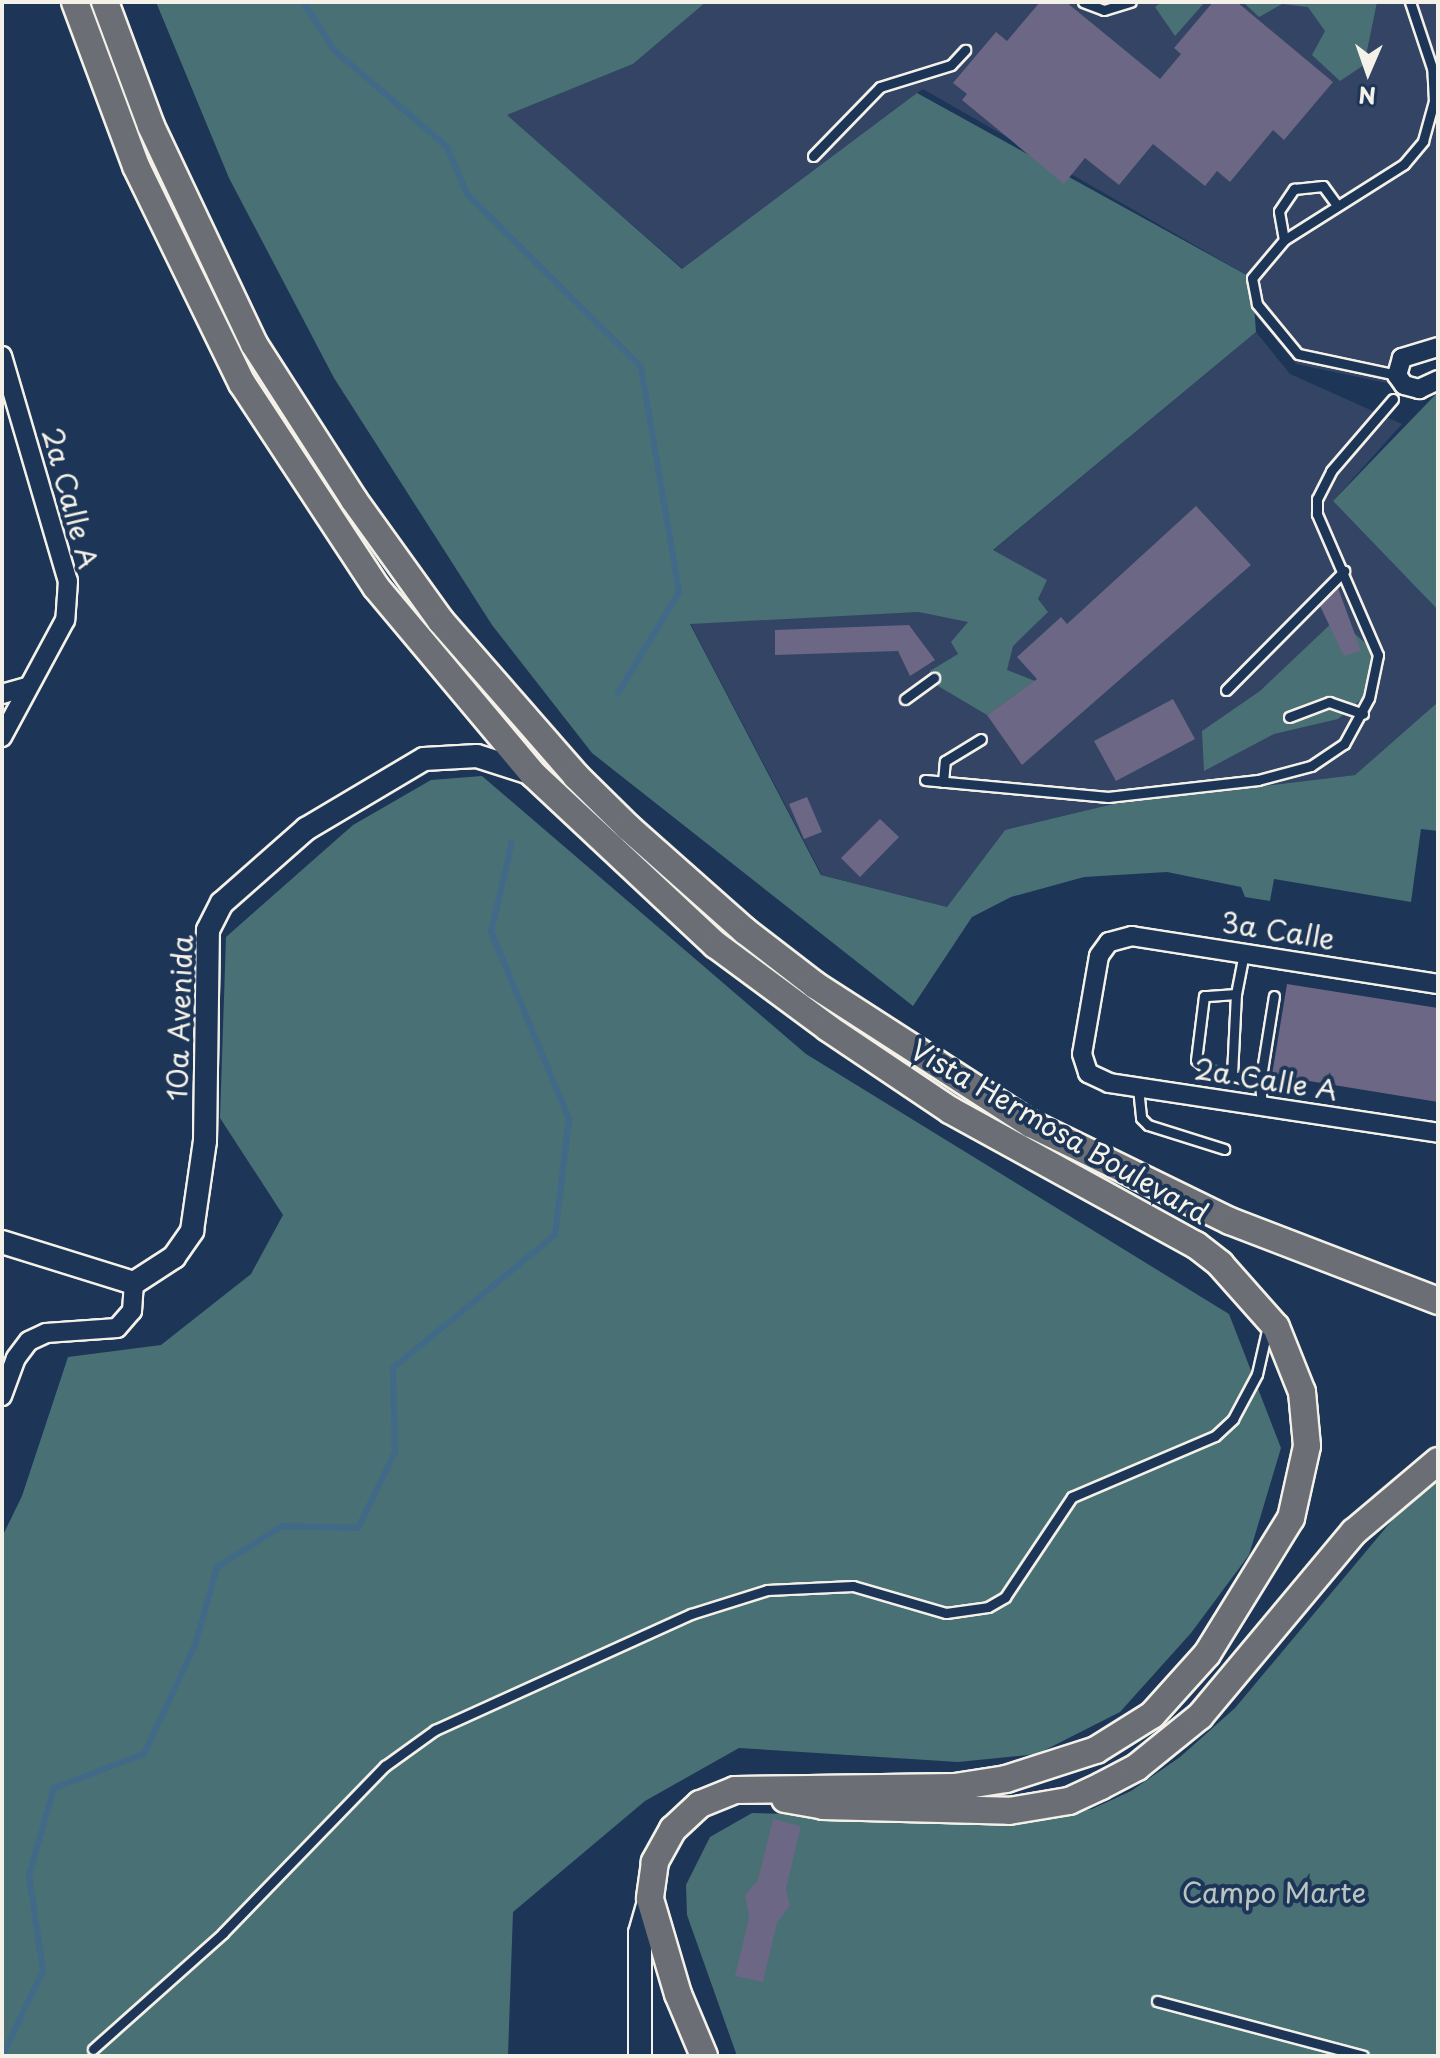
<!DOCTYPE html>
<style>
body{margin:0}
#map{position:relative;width:1440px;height:2058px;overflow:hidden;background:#1d3557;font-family:"Playpen Sans",sans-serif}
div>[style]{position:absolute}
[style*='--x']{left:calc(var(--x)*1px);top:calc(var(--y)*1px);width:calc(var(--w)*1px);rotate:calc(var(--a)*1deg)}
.built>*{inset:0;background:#344464}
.green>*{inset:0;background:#487075}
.stream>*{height:6px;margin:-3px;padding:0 3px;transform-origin:3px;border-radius:3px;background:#416a88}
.building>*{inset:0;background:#6b6784}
.roads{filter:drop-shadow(2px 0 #f4f1e8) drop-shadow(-2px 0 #f4f1e8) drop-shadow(0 2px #f4f1e8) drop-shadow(0 -2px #f4f1e8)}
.service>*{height:9px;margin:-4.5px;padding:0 4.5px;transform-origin:4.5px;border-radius:4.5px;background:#1d3557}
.minor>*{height:18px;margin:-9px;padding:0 9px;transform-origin:9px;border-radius:9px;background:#1d3557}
.tertiary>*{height:22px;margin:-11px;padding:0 11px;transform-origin:11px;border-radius:11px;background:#1d3557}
.primary>*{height:26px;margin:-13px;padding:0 13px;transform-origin:13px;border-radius:13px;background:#6b6f75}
span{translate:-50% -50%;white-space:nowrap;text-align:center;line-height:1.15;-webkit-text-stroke:8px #1d3557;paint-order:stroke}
.street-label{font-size:28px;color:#f4f1e8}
.park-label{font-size:28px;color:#b8c4c0}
.frame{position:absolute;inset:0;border:4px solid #f4f1e8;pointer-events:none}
.north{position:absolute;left:1328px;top:32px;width:80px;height:80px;-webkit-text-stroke:6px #1d3557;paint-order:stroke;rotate:182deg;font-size:22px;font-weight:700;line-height:32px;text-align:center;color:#f4f1e8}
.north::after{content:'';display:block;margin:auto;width:28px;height:36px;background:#f4f1e8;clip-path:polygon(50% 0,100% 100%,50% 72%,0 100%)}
</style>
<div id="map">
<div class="built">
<i style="clip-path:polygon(706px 2px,1438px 2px,1438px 341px,1400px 362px,1387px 383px,1296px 364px,1253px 312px,1252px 278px,923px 89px,683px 269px,506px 115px,633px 64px)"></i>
<i style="clip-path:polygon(1256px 332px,1290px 374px,1402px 424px,1333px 501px,1438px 610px,1438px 702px,1355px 775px,1113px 804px,1005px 830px,947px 907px,822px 875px,690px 623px,919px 612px)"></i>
</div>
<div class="green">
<i style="clip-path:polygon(156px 2px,706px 2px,633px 64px,507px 115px,682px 269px,917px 93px,1252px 278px,1256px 332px,993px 550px,1047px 580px,1038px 599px,1048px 612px,1013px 646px,1007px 670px,1035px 681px,987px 715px,938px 686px,930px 671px,958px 654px,951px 642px,968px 622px,919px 612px,690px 624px,821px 875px,947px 907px,1005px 830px,1113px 804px,1355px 775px,1438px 702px,1438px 831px,1421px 829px,1411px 902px,1274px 879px,1270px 901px,1245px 897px,1241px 887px,1167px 872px,1084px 877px,1011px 897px,972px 917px,913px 1006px,592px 753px,492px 625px,334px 378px,229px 178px)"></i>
<i style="clip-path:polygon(1162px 2px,1205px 2px,1175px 36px,1155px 7px)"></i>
<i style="clip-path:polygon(1243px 2px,1377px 2px,1364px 65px,1340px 81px,1312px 55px,1325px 31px,1308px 7px,1282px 4px,1259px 17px)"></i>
<i style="clip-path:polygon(1438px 392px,1438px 610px,1333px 501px)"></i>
<i style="clip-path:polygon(1337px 618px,1373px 650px,1365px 696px,1338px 719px,1274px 734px,1204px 771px,1202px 731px,1260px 691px)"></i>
<i style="clip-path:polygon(482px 776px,806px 1054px,1229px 1314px,1281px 1448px,1249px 1555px,1191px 1633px,1120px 1712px,1037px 1754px,958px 1762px,739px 1748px,645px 1801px,513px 1912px,508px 2056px,2px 2056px,2px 1537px,22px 1496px,68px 1357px,161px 1345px,251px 1274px,283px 1215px,220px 1118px,226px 937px,353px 825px,431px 780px)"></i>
<i style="clip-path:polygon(1438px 1476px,1438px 2056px,737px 2056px,687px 1915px,686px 1885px,710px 1837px,752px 1813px,1027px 1821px,1092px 1809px,1131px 1791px,1180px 1757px,1235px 1708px,1414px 1494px)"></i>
</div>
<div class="stream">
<i style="--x:303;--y:2;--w:57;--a:57.1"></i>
<i style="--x:334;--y:50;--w:149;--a:40.6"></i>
<i style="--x:447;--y:147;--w:51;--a:66.9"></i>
<i style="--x:467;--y:194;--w:245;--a:44.8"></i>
<i style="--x:641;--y:367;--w:228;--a:80.4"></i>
<i style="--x:679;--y:592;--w:118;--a:121.1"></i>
<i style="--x:2;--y:2056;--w:94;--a:-64.2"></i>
<i style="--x:43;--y:1971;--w:97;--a:-98.3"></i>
<i style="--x:29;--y:1875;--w:91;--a:-74"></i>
<i style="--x:54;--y:1788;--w:96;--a:-20.7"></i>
<i style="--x:144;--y:1754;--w:120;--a:-64.9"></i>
<i style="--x:195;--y:1645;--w:81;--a:-74.2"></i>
<i style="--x:217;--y:1567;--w:77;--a:-32.2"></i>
<i style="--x:282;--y:1526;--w:76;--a:1.5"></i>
<i style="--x:358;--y:1528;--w:85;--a:-64"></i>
<i style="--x:395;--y:1452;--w:84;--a:-91.4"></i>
<i style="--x:393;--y:1368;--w:210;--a:-39.4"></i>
<i style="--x:555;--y:1235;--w:117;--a:-83.1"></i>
<i style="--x:569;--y:1119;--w:203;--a:-112.6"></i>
<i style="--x:491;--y:932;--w:92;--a:-76.9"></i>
</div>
<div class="building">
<i style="clip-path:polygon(1040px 2px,1066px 2px,1160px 79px,1181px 54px,1174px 48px,1213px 2px,1237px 2px,1333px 82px,1284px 140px,1273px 130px,1230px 182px,1217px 171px,1205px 186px,1153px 144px,1119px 185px,1085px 158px,1064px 184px,962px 100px,967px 94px,953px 83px,996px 32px,1007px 41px)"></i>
<i style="clip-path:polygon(1196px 506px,1251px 565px,1022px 765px,987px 715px,1037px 679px,1017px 657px,1061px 617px,1067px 624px)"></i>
<i style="clip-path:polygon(1338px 588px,1361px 651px,1344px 656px,1320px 606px)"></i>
<i style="clip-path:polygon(909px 625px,935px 660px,910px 676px,898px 651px,775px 655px,775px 630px)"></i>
<i style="clip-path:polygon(1173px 699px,1195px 739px,1116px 781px,1094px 741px)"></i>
<i style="clip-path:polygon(807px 797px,822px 832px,804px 839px,789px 804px)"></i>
<i style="clip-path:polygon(880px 819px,899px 837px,860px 877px,841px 858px)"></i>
<i style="clip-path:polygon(1287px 984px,1438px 1008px,1438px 1102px,1272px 1075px)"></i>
<i style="clip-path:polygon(773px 1819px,801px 1826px,786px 1889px,790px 1905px,777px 1923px,763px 1982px,735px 1976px,749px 1918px,745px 1895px,758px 1880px)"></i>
</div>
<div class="roads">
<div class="service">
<i style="--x:1083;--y:2;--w:22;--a:21"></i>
<i style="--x:1104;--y:10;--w:28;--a:-17"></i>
<i style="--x:813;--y:156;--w:96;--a:-45.8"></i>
<i style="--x:880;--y:87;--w:74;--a:-17.2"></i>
<i style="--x:951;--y:65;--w:21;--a:-47"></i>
<i style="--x:1284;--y:240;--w:29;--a:-100"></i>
<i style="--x:1279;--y:211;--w:27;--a:-56"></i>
<i style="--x:1294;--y:189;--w:29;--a:-6"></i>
<i style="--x:1323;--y:186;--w:24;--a:54"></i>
<i style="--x:1397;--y:375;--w:101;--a:-168"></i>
<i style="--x:1298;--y:354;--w:65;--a:-129.4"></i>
<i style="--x:1257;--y:304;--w:26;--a:-101"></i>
<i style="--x:1252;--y:278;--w:50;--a:-49.9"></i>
<i style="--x:1284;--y:240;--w:142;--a:-32.3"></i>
<i style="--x:1404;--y:164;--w:30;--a:-50"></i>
<i style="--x:1423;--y:141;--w:41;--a:-74.6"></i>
<i style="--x:1434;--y:101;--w:33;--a:-93"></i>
<i style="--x:1432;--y:68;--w:70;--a:-108.4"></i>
<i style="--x:1226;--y:690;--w:168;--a:-45.2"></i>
<i style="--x:905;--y:699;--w:36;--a:-36"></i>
<i style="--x:1289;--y:717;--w:43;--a:-20.6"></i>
<i style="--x:1329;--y:702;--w:36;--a:19"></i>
<i style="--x:925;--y:780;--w:184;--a:5.3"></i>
<i style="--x:1108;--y:797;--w:151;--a:-6.5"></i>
<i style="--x:1258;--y:780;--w:55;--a:-14.8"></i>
<i style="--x:1311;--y:766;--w:40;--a:-34"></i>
<i style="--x:1344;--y:744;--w:52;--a:-61.5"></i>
<i style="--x:1369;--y:698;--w:44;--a:-78.2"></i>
<i style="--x:1378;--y:655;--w:154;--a:-113.4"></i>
<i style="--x:1317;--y:514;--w:15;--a:-90"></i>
<i style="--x:1317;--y:499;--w:31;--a:-63"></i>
<i style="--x:1331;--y:471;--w:95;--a:-49.3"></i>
<i style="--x:943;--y:782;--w:21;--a:-85"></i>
<i style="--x:945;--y:761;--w:42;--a:-31.4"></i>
<i style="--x:1244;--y:953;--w:42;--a:101"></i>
<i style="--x:1236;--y:994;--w:32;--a:176"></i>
<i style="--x:1204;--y:996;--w:64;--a:97.1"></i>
<i style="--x:1196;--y:1060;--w:14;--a:39"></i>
<i style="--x:1207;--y:1069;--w:55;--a:14.8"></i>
<i style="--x:1260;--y:1083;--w:23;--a:85"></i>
<i style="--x:1232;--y:1075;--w:81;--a:-87.2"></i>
<i style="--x:1260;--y:1083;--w:88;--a:-80.9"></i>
<i style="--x:1138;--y:1088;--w:30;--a:84"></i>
<i style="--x:1141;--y:1118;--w:10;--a:45"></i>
<i style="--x:1148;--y:1125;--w:80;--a:17.5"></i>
<i style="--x:1157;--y:2001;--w:213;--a:14.9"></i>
<i style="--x:93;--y:2049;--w:174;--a:-41.7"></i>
<i style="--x:223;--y:1933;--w:233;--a:-45.9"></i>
<i style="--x:385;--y:1766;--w:62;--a:-35.8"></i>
<i style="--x:435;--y:1730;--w:281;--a:-24.4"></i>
<i style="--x:691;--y:1614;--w:80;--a:-17.5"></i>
<i style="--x:767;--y:1590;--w:86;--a:-2.7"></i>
<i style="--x:853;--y:1586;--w:97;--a:16.2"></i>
<i style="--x:946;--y:1613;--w:42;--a:-8.1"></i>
<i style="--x:988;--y:1607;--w:20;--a:-30"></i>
<i style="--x:1005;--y:1597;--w:120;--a:-56.2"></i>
<i style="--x:1072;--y:1497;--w:155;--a:-23.1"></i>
<i style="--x:1215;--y:1436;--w:25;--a:-43"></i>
<i style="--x:1233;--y:1419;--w:51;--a:-61.9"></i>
<i style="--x:1257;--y:1374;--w:49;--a:-77.1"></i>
</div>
<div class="minor">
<i style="--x:1438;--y:347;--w:38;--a:163"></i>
<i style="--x:1402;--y:358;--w:18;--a:106"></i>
<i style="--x:1397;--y:375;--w:12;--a:55"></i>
<i style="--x:1404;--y:385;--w:16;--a:15"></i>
<i style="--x:1419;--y:389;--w:21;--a:-25"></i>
<i style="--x:2;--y:356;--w:234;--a:73.7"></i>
<i style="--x:68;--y:581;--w:39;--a:94"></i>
<i style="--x:65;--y:620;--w:133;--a:118.3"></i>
<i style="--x:2;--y:694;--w:25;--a:-16"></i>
<i style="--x:1438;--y:984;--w:310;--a:-171.1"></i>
<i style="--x:1132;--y:936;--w:24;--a:165"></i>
<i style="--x:1109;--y:942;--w:17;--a:126"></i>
<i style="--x:1099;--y:956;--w:99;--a:99.8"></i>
<i style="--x:1082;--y:1054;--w:20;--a:72"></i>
<i style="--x:1088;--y:1073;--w:23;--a:25"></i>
<i style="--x:1109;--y:1083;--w:333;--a:8.6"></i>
<i style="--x:2;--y:1396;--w:40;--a:-69.8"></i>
<i style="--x:16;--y:1358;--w:21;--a:-53"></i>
<i style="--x:29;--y:1341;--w:19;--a:-25"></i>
<i style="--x:46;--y:1333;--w:71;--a:-4"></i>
<i style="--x:117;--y:1328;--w:23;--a:-49"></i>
<i style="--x:132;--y:1311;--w:28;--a:-86"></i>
</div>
<div class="tertiary">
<i style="--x:2;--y:1242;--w:138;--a:17.3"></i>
<i style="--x:134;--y:1283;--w:48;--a:-33"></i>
<i style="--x:174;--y:1257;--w:32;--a:-55"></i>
<i style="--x:192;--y:1231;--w:91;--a:-81.8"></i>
<i style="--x:205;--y:1141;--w:211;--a:-89.2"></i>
<i style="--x:208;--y:930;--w:30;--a:-63"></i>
<i style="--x:222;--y:903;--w:112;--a:-41.4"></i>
<i style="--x:306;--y:829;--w:137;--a:-30.7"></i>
<i style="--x:424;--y:759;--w:53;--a:-3.2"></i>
<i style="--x:477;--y:756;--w:59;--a:17.8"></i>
<i style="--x:640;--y:2056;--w:123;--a:-90"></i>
<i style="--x:640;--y:1933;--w:35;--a:-74"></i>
</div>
<div class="primary">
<i style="--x:75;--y:2;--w:175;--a:69.6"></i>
<i style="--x:136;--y:166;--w:242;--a:64"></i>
<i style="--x:242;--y:383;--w:244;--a:56.7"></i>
<i style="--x:376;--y:587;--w:244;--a:50"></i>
<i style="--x:533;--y:774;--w:250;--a:43.1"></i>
<i style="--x:716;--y:945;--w:139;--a:36.5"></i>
<i style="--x:828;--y:1028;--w:147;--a:33.9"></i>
<i style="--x:950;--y:1110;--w:281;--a:28.8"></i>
<i style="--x:1196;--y:1245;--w:31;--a:38"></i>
<i style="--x:1220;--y:1264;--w:84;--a:48.4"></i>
<i style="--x:1276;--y:1327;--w:70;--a:68.2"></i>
<i style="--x:1302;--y:1392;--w:54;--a:84.7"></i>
<i style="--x:1307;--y:1446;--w:74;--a:102.5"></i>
<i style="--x:1291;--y:1518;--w:160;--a:121.7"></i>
<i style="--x:1207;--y:1654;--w:82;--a:132"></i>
<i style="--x:1152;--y:1715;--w:66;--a:148"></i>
<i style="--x:1096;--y:1750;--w:95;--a:162.1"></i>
<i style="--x:1006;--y:1779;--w:52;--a:171.1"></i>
<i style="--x:955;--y:1787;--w:220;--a:179.2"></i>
<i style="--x:735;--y:1790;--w:38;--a:158"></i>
<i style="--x:700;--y:1804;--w:37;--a:137"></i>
<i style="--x:673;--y:1829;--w:38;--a:119"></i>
<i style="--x:655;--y:1862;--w:37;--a:98"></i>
<i style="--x:650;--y:1899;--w:99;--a:73.6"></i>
<i style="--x:678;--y:1994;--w:67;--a:67.2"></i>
<i style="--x:105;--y:2;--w:132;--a:69.6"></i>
<i style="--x:151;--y:126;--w:241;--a:64.7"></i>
<i style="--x:254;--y:344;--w:185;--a:57.3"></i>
<i style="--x:354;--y:500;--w:149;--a:54.3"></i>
<i style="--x:441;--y:621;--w:206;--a:48.9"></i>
<i style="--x:576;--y:776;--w:74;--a:44.5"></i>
<i style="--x:629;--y:828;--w:155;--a:41.6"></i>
<i style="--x:745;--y:931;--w:88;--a:37.6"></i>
<i style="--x:815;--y:985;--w:257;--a:32.8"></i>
<i style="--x:1031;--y:1124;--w:221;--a:26"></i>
<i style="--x:1230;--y:1221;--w:223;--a:21"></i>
<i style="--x:785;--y:1799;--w:39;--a:10"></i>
<i style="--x:823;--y:1806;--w:186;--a:1.5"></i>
<i style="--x:1009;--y:1811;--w:61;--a:-9.5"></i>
<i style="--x:1069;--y:1801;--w:35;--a:-25"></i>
<i style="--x:1101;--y:1786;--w:41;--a:-27.8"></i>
<i style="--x:1137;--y:1767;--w:81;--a:-39"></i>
<i style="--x:1200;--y:1716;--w:240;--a:-50.1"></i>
<i style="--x:1354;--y:1532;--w:110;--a:-40.2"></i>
</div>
</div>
<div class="street-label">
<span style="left:71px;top:498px;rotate:75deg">2a Calle A</span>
<span style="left:1278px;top:930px;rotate:9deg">3a Calle</span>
<span style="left:179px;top:1018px;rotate:-88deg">10a Avenida</span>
<span style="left:1266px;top:1079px;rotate:9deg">2a Calle A</span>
<span style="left:1060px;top:1131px;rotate:30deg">Vista Hermosa Boulevard</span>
</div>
<div class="park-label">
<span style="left:1274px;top:1892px">Campo Marte</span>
</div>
<div class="frame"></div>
<div class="north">N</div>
</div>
